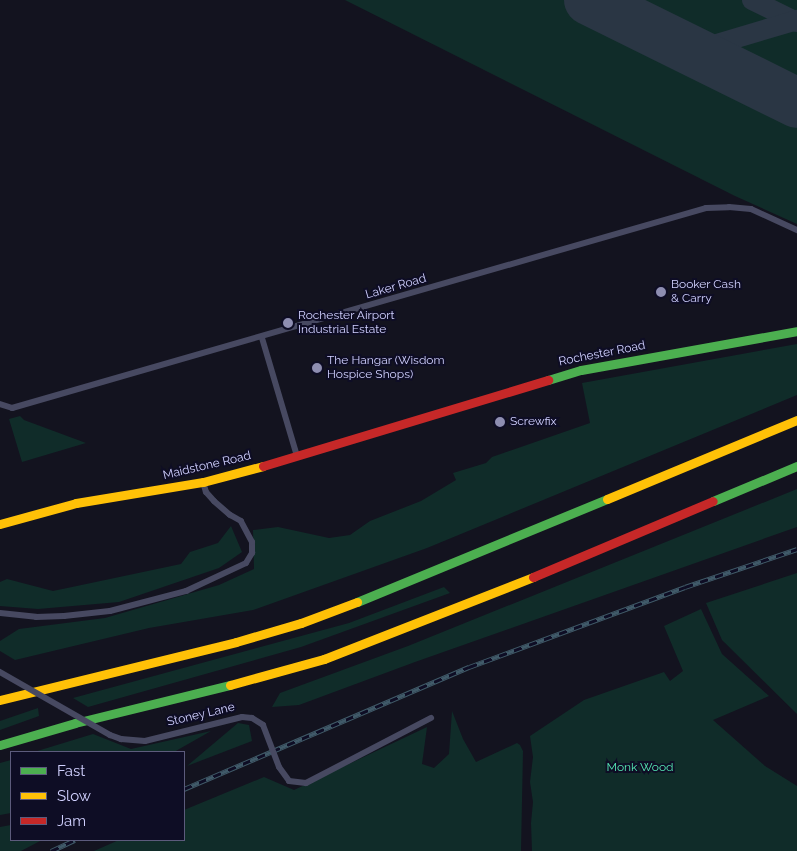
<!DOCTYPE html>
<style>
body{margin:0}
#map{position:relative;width:797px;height:851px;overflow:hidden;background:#13131f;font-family:Raleway,sans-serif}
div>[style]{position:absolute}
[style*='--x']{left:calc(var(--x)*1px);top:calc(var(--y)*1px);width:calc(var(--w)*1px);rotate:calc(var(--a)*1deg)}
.green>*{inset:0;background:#102c29}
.taxiway>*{height:20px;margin:-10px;padding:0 10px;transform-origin:10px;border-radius:10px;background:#2a3644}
.runway>*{height:50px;margin:-25px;padding:0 25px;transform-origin:25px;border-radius:25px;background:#2a3644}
.street>*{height:6px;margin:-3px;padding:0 3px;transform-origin:3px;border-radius:3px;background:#474961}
.fast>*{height:9px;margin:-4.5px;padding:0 4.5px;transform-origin:4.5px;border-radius:4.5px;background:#4caf50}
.slow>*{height:9px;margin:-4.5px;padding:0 4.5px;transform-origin:4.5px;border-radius:4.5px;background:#ffc107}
.jam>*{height:9px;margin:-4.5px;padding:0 4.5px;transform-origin:4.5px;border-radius:4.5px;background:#c62828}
.rail>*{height:4.5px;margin-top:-2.25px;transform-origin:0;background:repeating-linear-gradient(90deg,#0e0d25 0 8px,#405a69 0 16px);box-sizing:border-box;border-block:1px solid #405a69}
.street-bridge>*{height:6px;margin:-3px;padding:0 3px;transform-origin:3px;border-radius:3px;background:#474961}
.dots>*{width:14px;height:14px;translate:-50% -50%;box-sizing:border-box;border:2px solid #0e0d25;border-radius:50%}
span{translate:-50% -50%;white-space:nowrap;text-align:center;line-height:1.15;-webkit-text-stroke:4px #0e0d25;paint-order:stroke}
.poi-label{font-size:12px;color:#d1d1ff}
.left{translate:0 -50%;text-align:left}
.street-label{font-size:12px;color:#d1d1ff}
.park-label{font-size:12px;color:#55e8b3}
.legend{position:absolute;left:10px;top:751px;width:175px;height:90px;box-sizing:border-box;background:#0e0d25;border:1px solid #5c5b7c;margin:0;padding:6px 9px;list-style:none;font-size:15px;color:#d1d1ff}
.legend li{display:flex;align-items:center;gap:10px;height:25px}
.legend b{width:25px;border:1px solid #5c5b7c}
</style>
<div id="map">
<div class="green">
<i style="clip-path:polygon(345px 0,797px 0,797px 224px,735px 196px)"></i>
<i style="clip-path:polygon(797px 344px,797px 395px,427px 548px,253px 610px,149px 628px,15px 660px,0 651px,0 641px,19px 629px,105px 618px,219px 585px,254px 569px,253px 530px,278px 527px,329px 538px,350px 535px,370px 521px,421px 501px,456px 480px,453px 473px,486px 463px,492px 457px,590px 423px,582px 383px)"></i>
<i style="clip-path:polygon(20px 416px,24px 420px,86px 443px,22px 462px,9px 419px)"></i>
<i style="clip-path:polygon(797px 489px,797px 527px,415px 662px,299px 705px,272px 707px,280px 693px,408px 646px)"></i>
<i style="clip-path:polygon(231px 526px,242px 552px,219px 568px,119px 602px,38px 609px,0 606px,0 582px,7px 579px,53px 591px,181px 564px,190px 552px,218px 543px)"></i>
<i style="clip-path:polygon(797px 573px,797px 714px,722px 640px,706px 603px)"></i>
<i style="clip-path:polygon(444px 587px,450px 593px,301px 647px,88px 707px,73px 698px,349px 623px)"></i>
<i style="clip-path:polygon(701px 609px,722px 654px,769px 696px,713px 720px,765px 766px,797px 786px,797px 851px,532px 851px,531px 823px,533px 802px,530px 782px,533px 757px,530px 736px,584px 700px,664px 672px,670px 681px,683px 671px,664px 626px)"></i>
<i style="clip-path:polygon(38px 708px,39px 716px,0 730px,0 721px)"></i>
<i style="clip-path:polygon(452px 711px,463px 739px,476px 762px,517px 743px,520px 745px,523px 751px,521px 851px,94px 851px,119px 840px,184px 840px,184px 810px,264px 777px,294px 790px,427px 727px,422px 764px,434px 768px,449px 754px)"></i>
<i style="clip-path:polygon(238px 723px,249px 725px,252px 741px,187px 766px)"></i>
<i style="clip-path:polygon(211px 731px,174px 752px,34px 752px,93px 734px,131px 749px)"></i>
<i style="clip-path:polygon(11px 760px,11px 813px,0 815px,0 763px)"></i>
<i style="clip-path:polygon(11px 825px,11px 840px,42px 840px,21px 851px,0 851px,0 827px)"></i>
</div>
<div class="taxiway">
<i style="--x:752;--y:0;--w:50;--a:26.1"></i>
<i style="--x:693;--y:51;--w:109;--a:-16.6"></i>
</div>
<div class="runway">
<i style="--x:589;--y:0;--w:232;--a:26.3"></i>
</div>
<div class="street">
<i style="--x:262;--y:338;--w:123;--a:73.5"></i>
<i style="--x:0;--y:404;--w:13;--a:18"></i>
<i style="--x:12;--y:408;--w:722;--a:-16.08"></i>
<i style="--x:706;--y:208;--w:23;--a:-2"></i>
<i style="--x:729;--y:207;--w:22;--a:5"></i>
<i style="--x:751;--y:209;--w:51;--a:24.5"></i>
<i style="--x:0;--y:613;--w:36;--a:6"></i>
<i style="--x:36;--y:617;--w:28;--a:-2"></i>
<i style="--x:64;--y:616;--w:46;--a:-6.2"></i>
<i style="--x:110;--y:611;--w:79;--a:-14.7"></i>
<i style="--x:186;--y:591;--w:66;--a:-25"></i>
<i style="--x:246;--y:563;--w:12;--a:-59"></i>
<i style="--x:252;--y:553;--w:11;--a:-90"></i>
<i style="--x:252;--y:542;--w:24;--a:-118"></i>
<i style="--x:241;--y:521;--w:13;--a:-151"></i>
<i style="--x:230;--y:515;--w:21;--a:-139"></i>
<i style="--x:214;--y:501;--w:12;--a:-132"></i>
<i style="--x:206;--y:492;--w:10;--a:-107"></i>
<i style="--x:110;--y:735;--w:12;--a:20"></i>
<i style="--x:121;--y:739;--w:24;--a:5"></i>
<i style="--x:145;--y:741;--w:100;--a:-13.9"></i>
<i style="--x:242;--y:717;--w:10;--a:6"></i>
<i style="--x:252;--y:718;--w:13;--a:32"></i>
<i style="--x:279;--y:767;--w:17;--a:54"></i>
<i style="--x:289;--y:781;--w:17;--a:7"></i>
<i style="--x:306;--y:783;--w:141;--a:-27.5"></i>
</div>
<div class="fast">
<i style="--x:548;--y:380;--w:34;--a:-17"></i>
<i style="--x:581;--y:370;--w:219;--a:-10.2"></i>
<i style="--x:713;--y:501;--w:91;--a:-22.6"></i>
<i style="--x:357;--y:602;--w:270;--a:-22.4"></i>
<i style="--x:0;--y:745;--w:78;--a:-16.3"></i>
<i style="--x:75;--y:723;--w:160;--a:-13.8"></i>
</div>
<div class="slow">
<i style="--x:607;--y:499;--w:206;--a:-22.6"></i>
<i style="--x:0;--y:524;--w:79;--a:-15.4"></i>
<i style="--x:76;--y:503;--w:129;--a:-9.4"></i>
<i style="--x:203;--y:482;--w:62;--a:-14.9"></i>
<i style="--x:230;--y:685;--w:98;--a:-15.5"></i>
<i style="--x:324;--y:659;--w:225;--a:-21.4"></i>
<i style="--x:0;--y:700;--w:243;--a:-13.8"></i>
<i style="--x:236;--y:642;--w:68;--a:-16.3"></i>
<i style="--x:301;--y:623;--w:60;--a:-20.6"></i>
</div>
<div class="jam">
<i style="--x:263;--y:466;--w:298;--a:-16.8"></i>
<i style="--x:533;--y:577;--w:195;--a:-22.9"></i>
</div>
<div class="rail">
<i style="--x:184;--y:789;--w:310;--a:-23.2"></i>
<i style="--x:469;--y:667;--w:230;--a:-20.3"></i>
<i style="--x:685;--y:587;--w:118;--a:-18.7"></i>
<i style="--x:51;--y:851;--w:26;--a:-25"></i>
</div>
<div class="street-bridge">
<i style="--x:0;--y:672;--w:127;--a:29.8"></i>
<i style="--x:263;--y:725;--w:45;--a:69.1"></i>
</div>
<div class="dots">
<i style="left:661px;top:292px;background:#8e8eb1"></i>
<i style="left:288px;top:323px;background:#8e8eb1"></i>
<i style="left:317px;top:368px;background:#8e8eb1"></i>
<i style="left:500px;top:422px;background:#8e8eb1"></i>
</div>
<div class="poi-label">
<span class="left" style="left:671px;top:292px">Booker Cash<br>&amp; Carry</span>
<span class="left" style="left:298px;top:323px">Rochester Airport<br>Industrial Estate</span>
<span class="left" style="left:327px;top:368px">The Hangar (Wisdom<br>Hospice Shops)</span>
<span class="left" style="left:510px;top:422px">Screwfix</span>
</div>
<div class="street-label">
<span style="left:396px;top:287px;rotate:-16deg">Laker Road</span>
<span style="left:602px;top:354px;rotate:-11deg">Rochester Road</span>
<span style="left:207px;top:466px;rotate:-13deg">Maidstone Road</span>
<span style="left:201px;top:715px;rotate:-13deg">Stoney Lane</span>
</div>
<div class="park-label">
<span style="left:640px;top:768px">Monk Wood</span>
</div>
<ul class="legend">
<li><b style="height:6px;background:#4caf50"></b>Fast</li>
<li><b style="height:6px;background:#ffc107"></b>Slow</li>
<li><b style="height:6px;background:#c62828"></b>Jam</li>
</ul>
</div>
